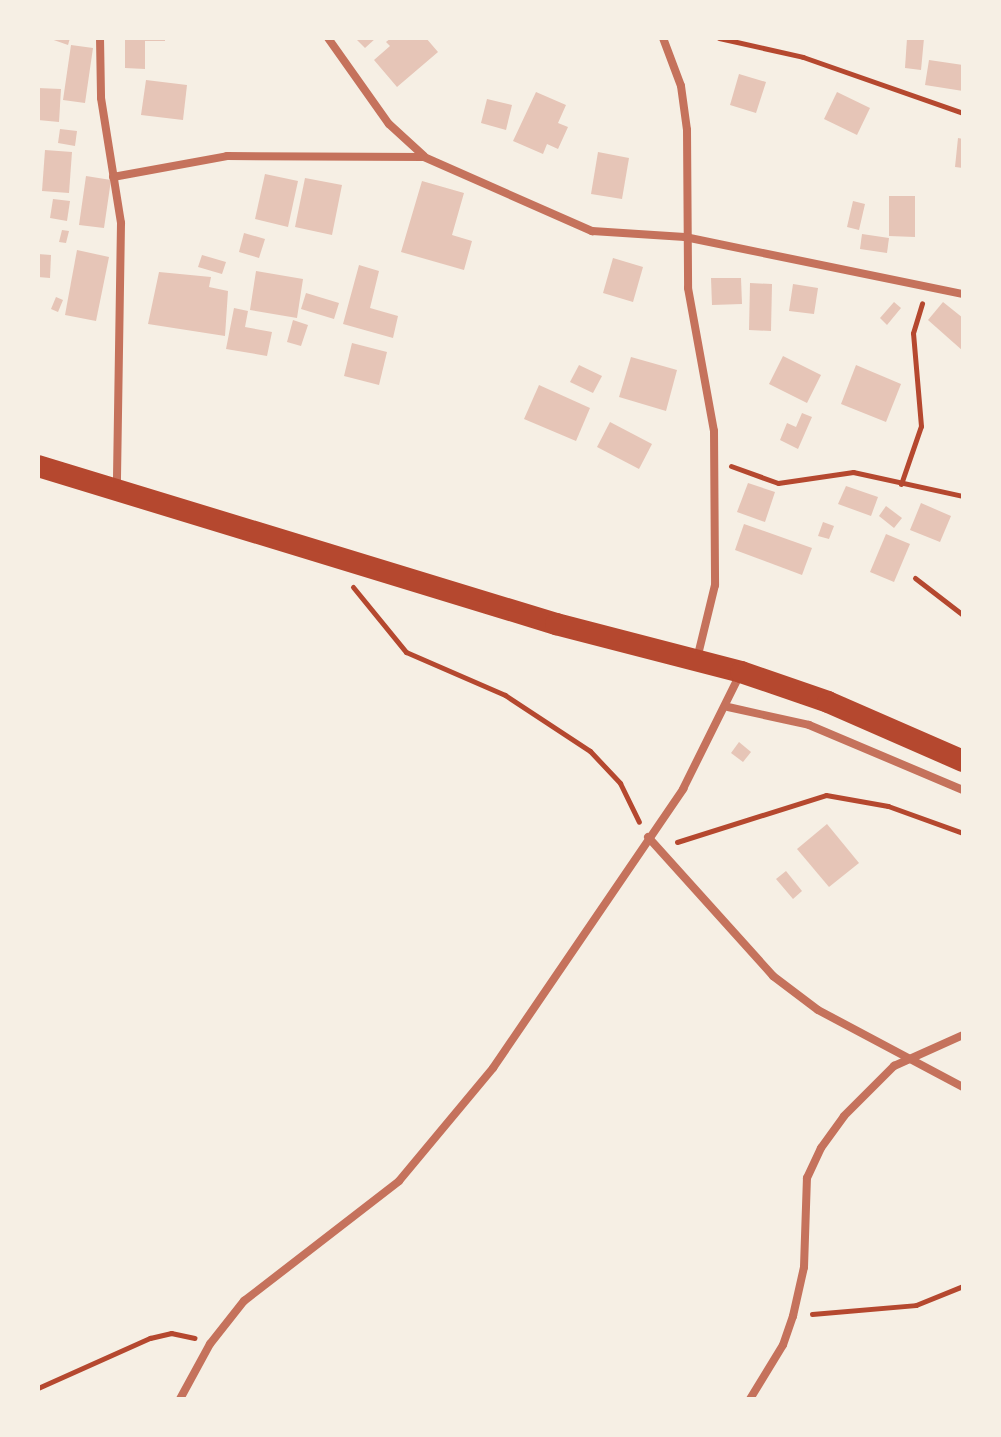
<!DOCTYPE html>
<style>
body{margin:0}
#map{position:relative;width:1001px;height:1437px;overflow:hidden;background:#f6efe4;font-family:Rubik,sans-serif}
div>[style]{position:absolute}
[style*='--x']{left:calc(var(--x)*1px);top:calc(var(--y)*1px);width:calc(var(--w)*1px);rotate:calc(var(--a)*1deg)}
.building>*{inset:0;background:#e6c5b7}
.path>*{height:5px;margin:-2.5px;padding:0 2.5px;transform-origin:2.5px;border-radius:2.5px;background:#b5482f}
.minor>*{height:8px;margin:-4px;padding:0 4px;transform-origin:4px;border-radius:4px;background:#c5725c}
.trunk>*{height:22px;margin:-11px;padding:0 11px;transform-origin:11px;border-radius:11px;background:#b5482f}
span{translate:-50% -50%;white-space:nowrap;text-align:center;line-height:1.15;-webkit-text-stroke:8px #f6efe4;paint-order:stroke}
.frame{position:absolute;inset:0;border:40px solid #f6efe4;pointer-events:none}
</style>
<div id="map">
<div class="building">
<i style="clip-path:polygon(48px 38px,70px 38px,68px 45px)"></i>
<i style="clip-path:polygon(125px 38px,165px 38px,165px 41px,145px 41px,145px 69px,125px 68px)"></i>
<i style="clip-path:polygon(355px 38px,376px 38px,365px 48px)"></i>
<i style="clip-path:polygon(391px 38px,426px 38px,438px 52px,397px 87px,374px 60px,390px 46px,386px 42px)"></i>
<i style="clip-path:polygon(907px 38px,924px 38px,921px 70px,905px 68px)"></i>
<i style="clip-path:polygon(71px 45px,93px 48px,85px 103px,63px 100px)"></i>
<i style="clip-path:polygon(929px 60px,963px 65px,963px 91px,925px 85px)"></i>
<i style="clip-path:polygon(739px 74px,766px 82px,756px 113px,730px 105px)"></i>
<i style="clip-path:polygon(146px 80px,187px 85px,183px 120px,141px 115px)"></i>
<i style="clip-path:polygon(38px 88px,61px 89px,59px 122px,38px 120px)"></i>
<i style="clip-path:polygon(536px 92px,566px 105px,558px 123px,568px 127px,558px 149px,547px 144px,543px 154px,513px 141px)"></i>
<i style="clip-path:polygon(837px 92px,870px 108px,857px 135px,824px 119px)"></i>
<i style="clip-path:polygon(487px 99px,512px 105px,506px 130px,481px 123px)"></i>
<i style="clip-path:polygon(60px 129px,77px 131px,75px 146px,58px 143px)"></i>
<i style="clip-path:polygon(958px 138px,963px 139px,963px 168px,955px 167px)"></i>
<i style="clip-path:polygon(45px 150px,72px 152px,69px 193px,42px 191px)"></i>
<i style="clip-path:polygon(598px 152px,629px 158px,622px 199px,591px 194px)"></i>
<i style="clip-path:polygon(265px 174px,298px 181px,288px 227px,255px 219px)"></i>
<i style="clip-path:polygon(86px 176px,111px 180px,104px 228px,79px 225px)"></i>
<i style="clip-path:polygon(305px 178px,342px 185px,332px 235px,295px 227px)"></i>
<i style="clip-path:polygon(422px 181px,464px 193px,452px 235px,472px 241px,464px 270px,401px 252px)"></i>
<i style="clip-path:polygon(889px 196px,915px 196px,915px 237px,889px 236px)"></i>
<i style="clip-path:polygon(53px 199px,70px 201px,67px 221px,50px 218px)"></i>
<i style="clip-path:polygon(853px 201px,865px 204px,859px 230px,847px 227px)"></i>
<i style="clip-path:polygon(62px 230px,69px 231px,66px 243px,59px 242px)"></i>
<i style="clip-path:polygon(244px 233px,265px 239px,259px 258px,239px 252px)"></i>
<i style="clip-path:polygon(862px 234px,889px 238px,887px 253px,860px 249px)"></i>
<i style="clip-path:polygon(77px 250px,109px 257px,96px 321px,65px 315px)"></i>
<i style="clip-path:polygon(38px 254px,51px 255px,50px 278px,38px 277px)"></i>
<i style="clip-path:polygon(202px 255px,226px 262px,222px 274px,198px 267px)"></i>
<i style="clip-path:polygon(613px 258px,643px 267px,633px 302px,603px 293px)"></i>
<i style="clip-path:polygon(359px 265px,379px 271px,370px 308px,398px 316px,393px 338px,343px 324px)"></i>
<i style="clip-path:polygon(256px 271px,303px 279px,297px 318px,250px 310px)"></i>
<i style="clip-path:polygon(159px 272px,211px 277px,209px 287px,228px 291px,225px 336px,148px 324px)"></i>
<i style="clip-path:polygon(711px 278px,741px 278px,742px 304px,712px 305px)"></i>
<i style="clip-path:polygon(750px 283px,772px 284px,771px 331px,749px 330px)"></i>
<i style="clip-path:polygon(793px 284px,818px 288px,814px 314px,789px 311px)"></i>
<i style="clip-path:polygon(306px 293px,339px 303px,334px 319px,301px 309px)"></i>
<i style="clip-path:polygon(56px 297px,63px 300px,58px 312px,51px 309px)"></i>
<i style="clip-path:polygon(894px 302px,901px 308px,887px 325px,880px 318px)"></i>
<i style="clip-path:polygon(943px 302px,963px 318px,963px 351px,928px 320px)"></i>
<i style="clip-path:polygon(234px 308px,248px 311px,245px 327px,272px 332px,267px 356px,226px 349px)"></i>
<i style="clip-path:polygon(293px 320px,308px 325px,301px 346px,287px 342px)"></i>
<i style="clip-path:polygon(352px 343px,387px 352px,379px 385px,344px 376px)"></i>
<i style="clip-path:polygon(783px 356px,821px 375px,807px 403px,769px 384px)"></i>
<i style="clip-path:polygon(631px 357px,677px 370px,666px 411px,619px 397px)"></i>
<i style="clip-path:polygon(579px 365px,602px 376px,593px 393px,570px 382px)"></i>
<i style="clip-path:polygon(856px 365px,901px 384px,886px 422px,841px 404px)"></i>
<i style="clip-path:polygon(539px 385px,590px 408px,576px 441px,524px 419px)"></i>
<i style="clip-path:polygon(802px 413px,812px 417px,798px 449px,780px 440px,787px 423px,796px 427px)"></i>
<i style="clip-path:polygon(610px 422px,652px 444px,639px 469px,597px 447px)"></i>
<i style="clip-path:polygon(748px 483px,775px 492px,765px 522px,737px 512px)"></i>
<i style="clip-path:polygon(846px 486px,878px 497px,871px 516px,838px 504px)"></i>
<i style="clip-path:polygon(921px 503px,951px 516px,940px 542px,910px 530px)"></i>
<i style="clip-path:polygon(886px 506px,902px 518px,894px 528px,879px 516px)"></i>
<i style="clip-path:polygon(823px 522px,834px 526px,829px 539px,818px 536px)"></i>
<i style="clip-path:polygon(744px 524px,812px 548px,802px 575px,735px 550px)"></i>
<i style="clip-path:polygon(886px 534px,910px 544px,894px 582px,870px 572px)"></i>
<i style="clip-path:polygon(739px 742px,751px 752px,743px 762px,731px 753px)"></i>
<i style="clip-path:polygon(827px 824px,859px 863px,829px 887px,797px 849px)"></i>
<i style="clip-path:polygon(786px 871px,802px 891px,793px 899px,776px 879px)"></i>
</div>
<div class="path">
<i style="--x:719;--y:38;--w:86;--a:12.7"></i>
<i style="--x:803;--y:57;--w:170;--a:19.3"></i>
<i style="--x:731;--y:466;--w:50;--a:19.9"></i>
<i style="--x:778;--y:483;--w:76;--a:-8.3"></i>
<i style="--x:853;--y:472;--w:113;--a:12.3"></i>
<i style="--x:901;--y:484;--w:61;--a:-71"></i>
<i style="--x:921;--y:426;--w:93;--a:-94.9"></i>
<i style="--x:913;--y:333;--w:31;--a:-73"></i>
<i style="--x:915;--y:578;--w:61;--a:37.6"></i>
<i style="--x:353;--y:587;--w:84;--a:50.8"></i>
<i style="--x:406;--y:652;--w:108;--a:23.5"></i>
<i style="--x:505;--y:695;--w:102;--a:33.4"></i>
<i style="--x:590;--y:751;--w:44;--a:46.8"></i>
<i style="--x:620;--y:783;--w:43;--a:64"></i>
<i style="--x:677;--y:842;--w:156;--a:-17.5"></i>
<i style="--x:826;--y:795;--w:63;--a:10.1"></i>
<i style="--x:888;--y:806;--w:80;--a:19.8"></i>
<i style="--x:812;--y:1314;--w:104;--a:-4.9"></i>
<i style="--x:916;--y:1305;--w:51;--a:-22"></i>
<i style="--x:38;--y:1388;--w:123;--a:-24.1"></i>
<i style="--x:150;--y:1338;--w:22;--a:-13"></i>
<i style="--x:171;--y:1333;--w:24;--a:12"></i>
</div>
<div class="minor">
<i style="--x:100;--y:38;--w:60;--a:89"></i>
<i style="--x:101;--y:98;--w:127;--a:80.9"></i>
<i style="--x:121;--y:223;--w:266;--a:90.9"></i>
<i style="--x:328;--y:38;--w:105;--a:54.7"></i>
<i style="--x:389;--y:124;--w:47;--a:42.4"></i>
<i style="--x:663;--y:38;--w:51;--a:69.4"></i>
<i style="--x:681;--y:86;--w:44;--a:82.2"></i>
<i style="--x:687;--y:130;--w:158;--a:89.6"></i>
<i style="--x:688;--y:288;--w:145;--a:79.7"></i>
<i style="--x:714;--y:431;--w:154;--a:89.6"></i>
<i style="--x:715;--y:585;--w:76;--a:103.7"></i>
<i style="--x:113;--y:177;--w:116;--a:-10.4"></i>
<i style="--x:227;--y:156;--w:197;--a:0.3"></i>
<i style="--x:424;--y:157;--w:184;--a:23.8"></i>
<i style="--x:592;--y:231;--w:93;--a:3.7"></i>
<i style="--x:685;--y:237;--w:284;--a:11.6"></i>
<i style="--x:728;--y:707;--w:83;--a:12.5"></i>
<i style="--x:809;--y:725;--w:167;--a:22.9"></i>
<i style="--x:648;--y:837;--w:187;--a:48"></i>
<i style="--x:773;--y:976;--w:56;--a:37.1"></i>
<i style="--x:818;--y:1010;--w:164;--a:28"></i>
<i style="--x:180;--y:1399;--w:63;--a:-61.4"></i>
<i style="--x:210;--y:1344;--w:55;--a:-51.7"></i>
<i style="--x:244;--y:1301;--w:196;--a:-37.7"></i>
<i style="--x:399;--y:1181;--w:147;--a:-50.2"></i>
<i style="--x:493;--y:1068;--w:338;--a:-55.7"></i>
<i style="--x:683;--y:789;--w:128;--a:-63.6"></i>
<i style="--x:750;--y:1399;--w:63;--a:-58.6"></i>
<i style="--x:783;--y:1345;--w:31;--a:-71"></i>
<i style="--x:793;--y:1316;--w:50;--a:-77.3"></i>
<i style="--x:804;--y:1267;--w:89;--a:-88.1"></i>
<i style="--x:807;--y:1178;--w:33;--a:-65"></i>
<i style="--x:821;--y:1148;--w:39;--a:-54"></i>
<i style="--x:844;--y:1116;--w:71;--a:-45"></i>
<i style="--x:894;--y:1066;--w:76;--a:-24.2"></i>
</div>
<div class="trunk">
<i style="--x:38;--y:466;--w:542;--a:16.96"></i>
<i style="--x:556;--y:624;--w:191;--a:14.5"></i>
<i style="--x:741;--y:672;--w:92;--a:19"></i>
<i style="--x:828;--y:702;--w:147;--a:23.6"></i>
</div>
<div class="frame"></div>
</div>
